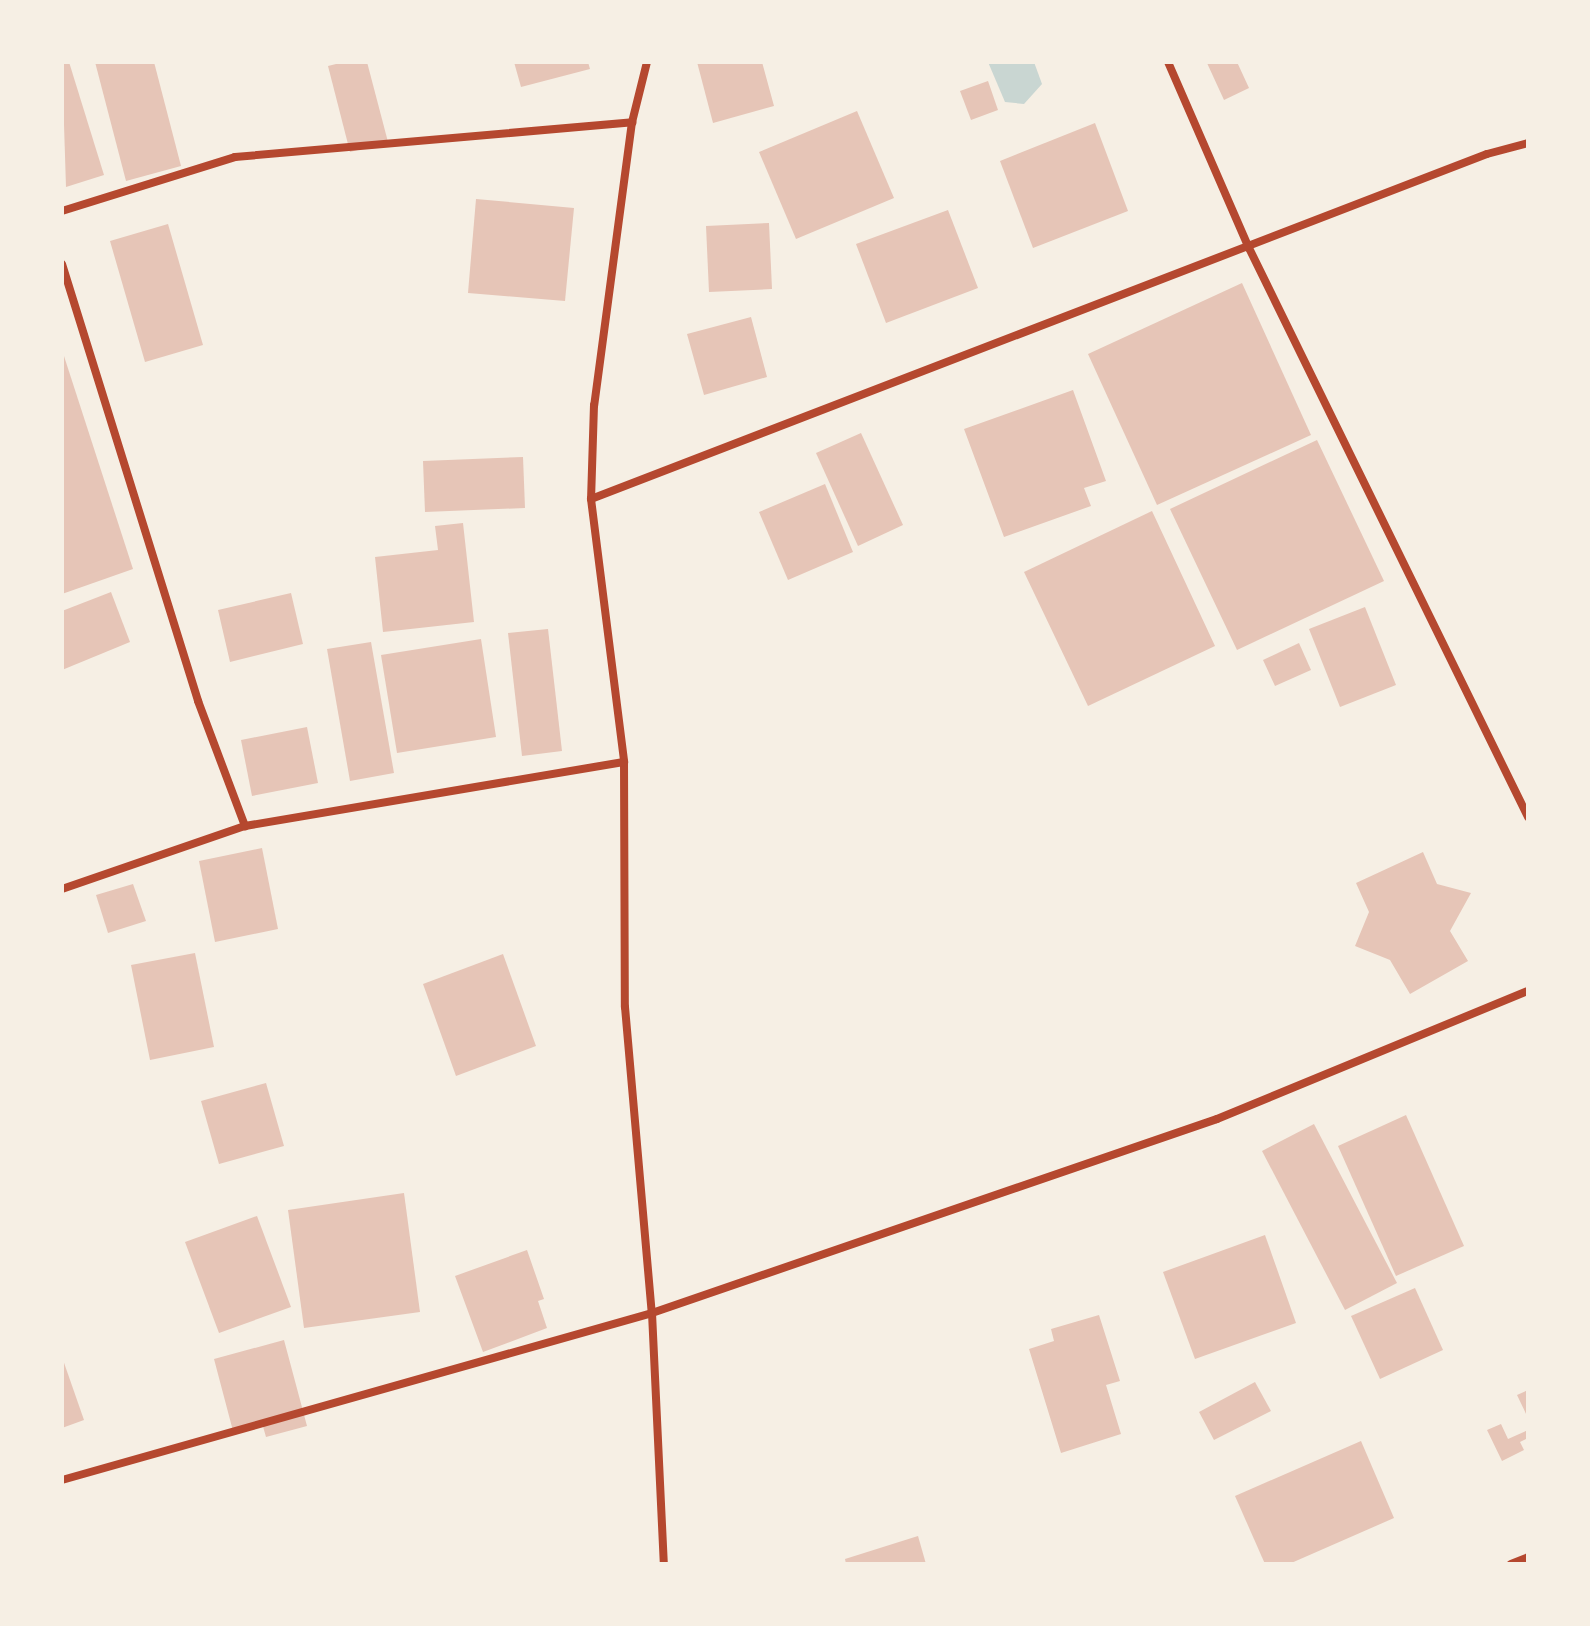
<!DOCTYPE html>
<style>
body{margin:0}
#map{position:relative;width:1590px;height:1626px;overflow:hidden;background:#f6efe4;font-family:Signika,sans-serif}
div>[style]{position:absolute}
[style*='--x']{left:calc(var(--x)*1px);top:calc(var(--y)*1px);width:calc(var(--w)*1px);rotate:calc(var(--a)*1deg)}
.water>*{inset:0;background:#c9d6d2}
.building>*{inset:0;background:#e6c5b7}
.minor>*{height:8px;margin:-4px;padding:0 4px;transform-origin:4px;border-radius:4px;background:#b5482f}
span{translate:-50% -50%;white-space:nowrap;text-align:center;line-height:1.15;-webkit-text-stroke:7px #f6efe4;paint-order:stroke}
.frame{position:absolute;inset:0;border:64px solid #f6efe4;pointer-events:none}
</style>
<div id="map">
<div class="water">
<i style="clip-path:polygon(988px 62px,1034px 62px,1042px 84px,1024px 104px,1005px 102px)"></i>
</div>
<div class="building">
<i style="clip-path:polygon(62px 62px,69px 62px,104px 175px,66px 187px)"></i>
<i style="clip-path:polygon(95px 62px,154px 62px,181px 166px,126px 181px)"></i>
<i style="clip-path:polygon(344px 62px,367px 62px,388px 142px,350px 152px,328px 66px)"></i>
<i style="clip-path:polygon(514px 62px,588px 62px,590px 69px,521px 87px)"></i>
<i style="clip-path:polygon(697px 62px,762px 62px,774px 106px,713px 123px)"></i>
<i style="clip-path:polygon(1237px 62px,1249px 88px,1224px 100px,1207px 63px)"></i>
<i style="clip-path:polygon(988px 81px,998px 110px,971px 120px,960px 91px)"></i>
<i style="clip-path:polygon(857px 111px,894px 198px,796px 239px,759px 152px)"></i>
<i style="clip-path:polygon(1095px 123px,1128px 211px,1033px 248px,1000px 161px)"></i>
<i style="clip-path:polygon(476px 199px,574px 208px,565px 301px,468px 293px)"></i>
<i style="clip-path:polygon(948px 210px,978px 288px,886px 323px,856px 244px)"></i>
<i style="clip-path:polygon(769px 223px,772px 289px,709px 292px,706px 226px)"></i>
<i style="clip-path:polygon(168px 224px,203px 345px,145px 362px,110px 241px)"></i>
<i style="clip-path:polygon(1242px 283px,1311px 435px,1157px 505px,1088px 354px)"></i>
<i style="clip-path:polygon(751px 317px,767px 377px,704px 395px,687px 334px)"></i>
<i style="clip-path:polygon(63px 353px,133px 569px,62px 594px,62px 354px)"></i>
<i style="clip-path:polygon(1073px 390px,1106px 481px,1084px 488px,1091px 506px,1004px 537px,964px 429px)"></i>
<i style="clip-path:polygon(861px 433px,903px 525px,858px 546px,816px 453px)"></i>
<i style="clip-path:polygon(1317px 440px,1384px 581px,1237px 650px,1170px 509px)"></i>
<i style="clip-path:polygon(523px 457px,525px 508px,425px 512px,423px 461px)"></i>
<i style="clip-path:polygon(825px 484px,853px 552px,788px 580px,759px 512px)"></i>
<i style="clip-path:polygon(1152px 511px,1215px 646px,1088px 706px,1024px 572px)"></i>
<i style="clip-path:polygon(463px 523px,474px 622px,383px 632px,375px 557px,438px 550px,435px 526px)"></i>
<i style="clip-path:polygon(111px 592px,130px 642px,62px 670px,62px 611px)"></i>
<i style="clip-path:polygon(291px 593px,303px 644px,230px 662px,218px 610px)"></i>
<i style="clip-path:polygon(1365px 607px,1396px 685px,1340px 707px,1309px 629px)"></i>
<i style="clip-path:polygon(548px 629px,562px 751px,522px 756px,508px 633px)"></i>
<i style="clip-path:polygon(481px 639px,496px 737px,397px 753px,381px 655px)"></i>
<i style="clip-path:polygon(371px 642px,394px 773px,350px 781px,327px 649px)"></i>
<i style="clip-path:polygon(1299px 643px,1311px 670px,1275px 686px,1263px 660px)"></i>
<i style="clip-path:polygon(307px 727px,318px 783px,252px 796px,241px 740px)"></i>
<i style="clip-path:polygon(262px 848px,278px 929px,215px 942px,199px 861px)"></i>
<i style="clip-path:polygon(1423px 852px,1437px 884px,1471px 893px,1450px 931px,1468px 961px,1410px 994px,1390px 960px,1355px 946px,1369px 912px,1356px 883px)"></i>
<i style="clip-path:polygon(133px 884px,146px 921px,108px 933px,96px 895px)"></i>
<i style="clip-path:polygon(195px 953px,214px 1047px,150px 1060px,131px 965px)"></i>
<i style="clip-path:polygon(503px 954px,536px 1046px,456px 1076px,423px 984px)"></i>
<i style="clip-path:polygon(266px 1083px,284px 1146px,219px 1164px,201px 1101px)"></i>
<i style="clip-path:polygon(1406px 1115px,1464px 1246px,1396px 1276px,1338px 1146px)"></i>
<i style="clip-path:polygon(1314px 1124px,1397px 1283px,1345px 1310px,1262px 1151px)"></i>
<i style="clip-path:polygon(404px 1193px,420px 1312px,304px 1328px,288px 1210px)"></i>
<i style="clip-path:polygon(257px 1216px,291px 1307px,219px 1333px,185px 1242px)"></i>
<i style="clip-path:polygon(1265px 1235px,1296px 1323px,1195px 1359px,1163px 1272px)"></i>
<i style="clip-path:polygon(527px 1250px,544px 1299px,538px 1301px,547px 1328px,483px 1352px,455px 1276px)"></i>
<i style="clip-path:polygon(1415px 1288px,1443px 1350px,1380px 1379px,1351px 1316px)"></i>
<i style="clip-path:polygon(1099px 1315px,1120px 1381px,1106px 1385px,1121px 1434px,1061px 1453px,1029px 1349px,1054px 1341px,1051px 1329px)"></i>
<i style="clip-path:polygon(284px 1340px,307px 1426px,266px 1437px,262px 1423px,233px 1431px,214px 1359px)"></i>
<i style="clip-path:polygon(62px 1357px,84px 1420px,62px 1428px)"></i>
<i style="clip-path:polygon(1255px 1382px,1271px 1411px,1214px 1440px,1199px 1412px)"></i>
<i style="clip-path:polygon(1528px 1390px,1528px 1418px,1517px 1395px)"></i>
<i style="clip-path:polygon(1501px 1424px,1508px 1439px,1528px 1430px,1528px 1438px,1520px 1442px,1524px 1450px,1502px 1461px,1487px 1430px)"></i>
<i style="clip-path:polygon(1361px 1441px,1394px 1518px,1289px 1564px,1265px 1564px,1235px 1496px)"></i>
<i style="clip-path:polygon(918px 1536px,926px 1564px,846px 1564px,845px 1559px)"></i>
</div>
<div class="minor">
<i style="--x:647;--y:62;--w:62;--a:104"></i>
<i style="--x:632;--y:122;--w:286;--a:97.6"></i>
<i style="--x:594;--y:405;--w:94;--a:91.8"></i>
<i style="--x:591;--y:499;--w:265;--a:82.8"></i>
<i style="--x:624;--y:762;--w:245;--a:89.8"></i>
<i style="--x:625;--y:1007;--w:307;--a:85"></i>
<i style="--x:652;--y:1313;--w:251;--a:87.3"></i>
<i style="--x:1168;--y:62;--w:203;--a:66.5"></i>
<i style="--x:1249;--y:248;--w:634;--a:63.88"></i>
<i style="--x:62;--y:211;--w:181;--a:-17.3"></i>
<i style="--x:235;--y:157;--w:399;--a:-5"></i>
<i style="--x:62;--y:264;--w:458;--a:72.7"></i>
<i style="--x:198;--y:701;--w:134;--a:69.4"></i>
<i style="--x:591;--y:499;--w:960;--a:-21.06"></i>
<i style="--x:1487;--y:154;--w:42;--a:-15"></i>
<i style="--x:62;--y:889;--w:194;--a:-19"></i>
<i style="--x:245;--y:826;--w:384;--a:-9.6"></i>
<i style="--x:62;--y:1480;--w:613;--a:-15.8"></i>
<i style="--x:652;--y:1313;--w:597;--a:-18.95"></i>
<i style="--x:1217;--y:1119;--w:336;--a:-22.4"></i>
<i style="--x:1511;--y:1564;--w:18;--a:-22"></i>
</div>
<div class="frame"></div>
</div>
